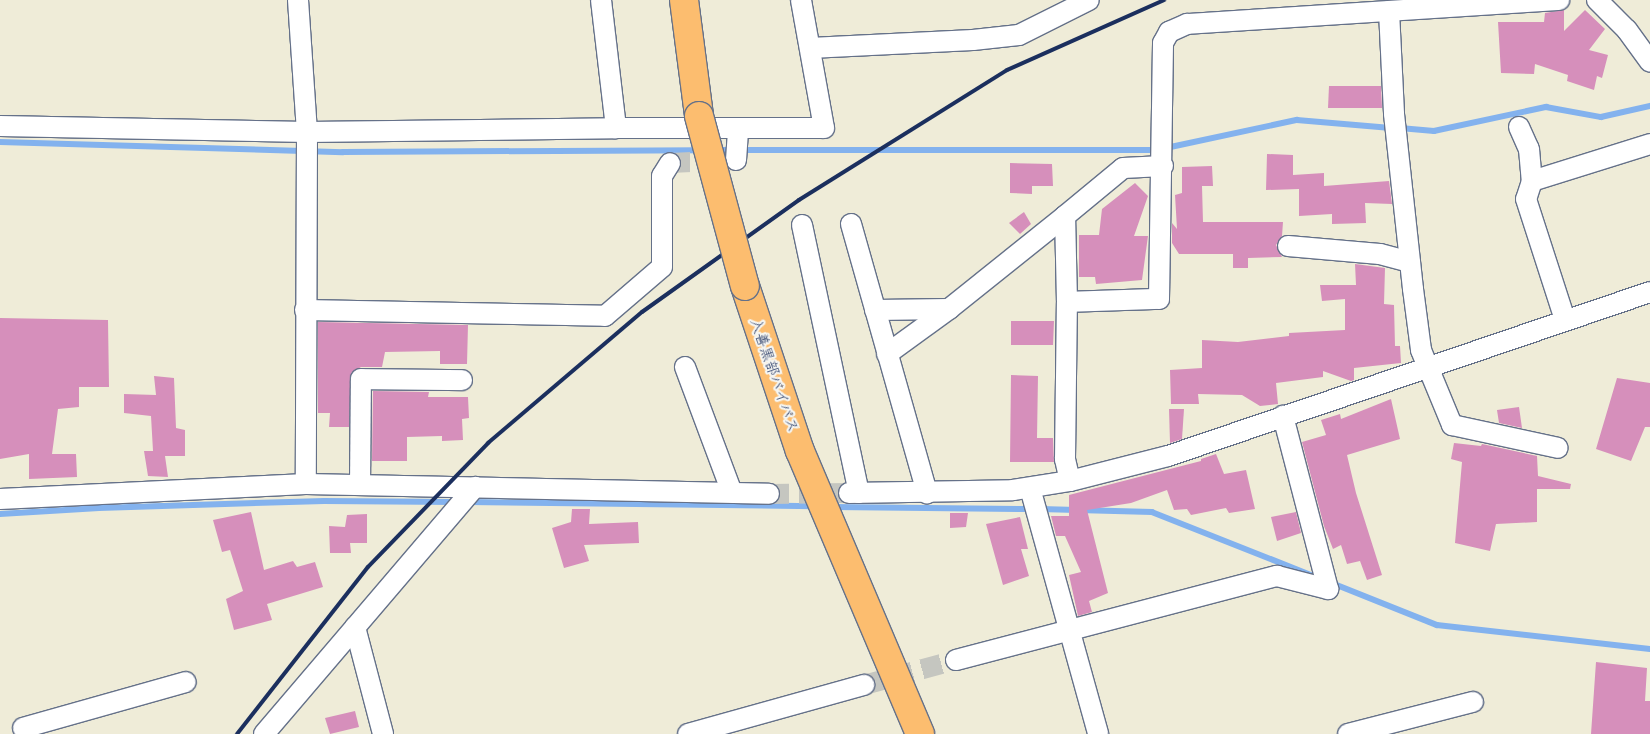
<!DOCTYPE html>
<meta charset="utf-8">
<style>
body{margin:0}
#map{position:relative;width:1650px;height:734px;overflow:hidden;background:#efecd8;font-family:Mali,"Klee One",sans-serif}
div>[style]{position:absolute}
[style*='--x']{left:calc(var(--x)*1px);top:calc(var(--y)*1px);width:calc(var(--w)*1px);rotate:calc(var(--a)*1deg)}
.stream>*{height:5.5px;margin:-2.75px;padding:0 2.75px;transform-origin:2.75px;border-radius:2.75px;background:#83b2ee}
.building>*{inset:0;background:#d68fbb}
.street-tunnel>*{height:20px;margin-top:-10px;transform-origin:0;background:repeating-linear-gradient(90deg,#c5c6c0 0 20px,transparent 0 30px)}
.roads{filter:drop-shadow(1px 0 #657189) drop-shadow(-1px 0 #657189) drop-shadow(0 1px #657189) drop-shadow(0 -1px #657189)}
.street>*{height:20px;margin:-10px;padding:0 10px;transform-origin:10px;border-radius:10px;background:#fff}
.highway>*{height:28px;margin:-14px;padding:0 14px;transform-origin:14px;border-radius:14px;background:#fcbd6f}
.rail>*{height:4px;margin:-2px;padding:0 2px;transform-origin:2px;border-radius:2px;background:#1b2f5e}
.bridges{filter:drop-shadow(1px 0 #657189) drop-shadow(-1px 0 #657189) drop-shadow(0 1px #657189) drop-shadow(0 -1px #657189)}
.highway-bridge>*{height:28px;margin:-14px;padding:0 14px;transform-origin:14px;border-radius:14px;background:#fcbd6f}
span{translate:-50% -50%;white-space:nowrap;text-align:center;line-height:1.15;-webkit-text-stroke:4.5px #f6f6f2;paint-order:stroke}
.street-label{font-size:15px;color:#1b2f5e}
</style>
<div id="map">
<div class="stream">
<i style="--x:1400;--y:128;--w:34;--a:5"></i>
<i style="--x:1434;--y:131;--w:115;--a:-12.1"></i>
<i style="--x:1546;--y:107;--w:56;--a:10.3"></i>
<i style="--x:1601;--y:117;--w:50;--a:-12.7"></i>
<i style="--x:0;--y:142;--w:343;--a:1.7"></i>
<i style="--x:343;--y:152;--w:356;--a:-0.3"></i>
<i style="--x:1166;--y:148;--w:134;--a:-12.1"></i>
<i style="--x:1297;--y:120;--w:94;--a:4.9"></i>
<i style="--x:716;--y:150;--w:441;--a:0"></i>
<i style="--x:468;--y:502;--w:348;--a:0.7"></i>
<i style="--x:833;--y:507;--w:198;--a:0.6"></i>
<i style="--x:1040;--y:509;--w:112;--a:1.5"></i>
<i style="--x:1152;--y:512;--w:174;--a:21.6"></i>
<i style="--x:0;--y:514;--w:99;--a:-3.5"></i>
<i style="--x:99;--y:508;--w:225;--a:-1.8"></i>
<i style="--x:324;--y:501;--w:132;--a:0.4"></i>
<i style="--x:1332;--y:583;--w:113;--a:21.8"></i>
<i style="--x:1437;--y:625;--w:214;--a:6.4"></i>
</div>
<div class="building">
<i style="clip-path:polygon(1564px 10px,1564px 31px,1585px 10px,1605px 29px,1589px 50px,1608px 55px,1602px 78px,1597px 76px,1594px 90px,1567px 81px,1568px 75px,1535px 64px,1534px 74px,1501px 73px,1498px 22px,1544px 22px,1545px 13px)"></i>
<i style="clip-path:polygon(1329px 86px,1381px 86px,1382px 108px,1328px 108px)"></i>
<i style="clip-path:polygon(1267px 154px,1293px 155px,1293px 175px,1324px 173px,1324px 186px,1389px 181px,1392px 204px,1365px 203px,1366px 223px,1332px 224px,1332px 214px,1299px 216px,1299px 189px,1266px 190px)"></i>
<i style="clip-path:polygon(1010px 163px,1052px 164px,1053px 186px,1032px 186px,1032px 194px,1010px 193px)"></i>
<i style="clip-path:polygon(1212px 166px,1213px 186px,1202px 186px,1203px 222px,1283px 222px,1282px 236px,1276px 245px,1282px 257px,1248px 258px,1248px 268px,1233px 268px,1233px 254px,1179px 254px,1172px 243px,1172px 223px,1177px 229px,1175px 195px,1182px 193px,1182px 167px)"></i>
<i style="clip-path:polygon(1135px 183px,1148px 196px,1134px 236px,1148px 236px,1142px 280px,1096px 284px,1095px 277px,1079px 277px,1079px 235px,1099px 235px,1102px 209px)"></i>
<i style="clip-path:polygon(1024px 212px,1031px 224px,1020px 234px,1009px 223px)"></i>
<i style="clip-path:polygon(1355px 264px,1385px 268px,1384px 304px,1394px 305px,1395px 346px,1400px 346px,1401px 363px,1354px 368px,1354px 380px,1351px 381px,1323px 371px,1323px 377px,1276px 383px,1278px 404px,1260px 406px,1242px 395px,1198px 394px,1199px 404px,1171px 404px,1170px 370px,1202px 368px,1202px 340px,1238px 342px,1289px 336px,1289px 333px,1345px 330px,1345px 299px,1322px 301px,1320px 285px,1356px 285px)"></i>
<i style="clip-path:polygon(0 318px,108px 320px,109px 387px,79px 387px,79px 407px,58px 409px,52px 454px,76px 454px,77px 477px,29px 479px,29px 454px,0 459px)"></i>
<i style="clip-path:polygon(1011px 321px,1054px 321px,1053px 345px,1011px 345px)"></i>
<i style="clip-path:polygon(318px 322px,468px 325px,467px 364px,440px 364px,440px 351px,385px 352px,382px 367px,361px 367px,351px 373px,349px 427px,329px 427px,330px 413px,318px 413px)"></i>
<i style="clip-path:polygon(1011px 375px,1038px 376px,1037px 438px,1053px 438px,1054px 462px,1010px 462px)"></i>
<i style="clip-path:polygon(154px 376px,174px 378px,176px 428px,185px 430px,185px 456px,165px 456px,168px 477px,148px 476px,144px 451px,153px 451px,151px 416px,124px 413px,124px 394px,156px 395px)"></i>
<i style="clip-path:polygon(1617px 378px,1650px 383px,1650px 427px,1645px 427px,1631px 461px,1596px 449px)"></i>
<i style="clip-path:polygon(373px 391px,429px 392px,428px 397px,468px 397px,469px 418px,462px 419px,463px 440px,442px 441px,442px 436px,407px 437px,407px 461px,372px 461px)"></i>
<i style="clip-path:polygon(1391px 399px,1400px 439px,1347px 455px,1356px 493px,1382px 575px,1367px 580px,1360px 561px,1347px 564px,1341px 545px,1333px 549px,1324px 526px,1302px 442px,1326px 435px,1321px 420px,1340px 414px,1341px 419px)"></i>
<i style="clip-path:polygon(1519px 407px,1522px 428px,1499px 423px,1497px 410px)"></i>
<i style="clip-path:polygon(1169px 409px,1184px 409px,1182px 439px,1170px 443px)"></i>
<i style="clip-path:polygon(1454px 443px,1481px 446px,1482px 444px,1537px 456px,1538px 476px,1571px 484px,1570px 489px,1537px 489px,1537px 522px,1496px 524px,1490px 551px,1455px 543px,1462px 462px,1451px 459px)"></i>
<i style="clip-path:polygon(1216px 454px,1224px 474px,1246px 470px,1255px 509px,1229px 513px,1226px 508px,1191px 515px,1187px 509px,1174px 510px,1167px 490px,1131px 503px,1087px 510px,1108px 593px,1089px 601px,1092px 612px,1078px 616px,1069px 575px,1081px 572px,1065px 536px,1056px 536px,1051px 516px,1069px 516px,1069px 495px,1201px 461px,1201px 459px)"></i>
<i style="clip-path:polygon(572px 509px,590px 509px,589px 524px,638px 522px,639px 543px,584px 545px,589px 561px,564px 568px,552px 528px,571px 522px)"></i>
<i style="clip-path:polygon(251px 512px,264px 570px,293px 561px,297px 567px,315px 562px,323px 587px,267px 604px,272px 620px,234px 630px,226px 599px,243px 591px,230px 550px,222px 552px,213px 520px)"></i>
<i style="clip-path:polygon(1296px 512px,1301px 533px,1277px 541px,1271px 517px)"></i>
<i style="clip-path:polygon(950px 513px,968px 513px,966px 527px,950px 528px)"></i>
<i style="clip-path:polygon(367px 514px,367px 543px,350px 543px,351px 553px,330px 553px,329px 526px,345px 527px,347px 515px)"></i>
<i style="clip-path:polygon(1020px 517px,1028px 549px,1021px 549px,1029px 576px,1003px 585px,986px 524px)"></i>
<i style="clip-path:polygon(1596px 662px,1647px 668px,1645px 701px,1650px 701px,1650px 734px,1591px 734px)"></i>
<i style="clip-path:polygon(355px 711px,359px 727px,330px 734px,325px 718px)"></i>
</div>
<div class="street-tunnel">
<i style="--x:670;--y:163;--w:66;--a:-2.6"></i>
<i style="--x:769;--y:494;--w:80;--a:-0.7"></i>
<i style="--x:864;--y:685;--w:95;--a:-15.2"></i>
</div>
<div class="roads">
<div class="street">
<i style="--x:298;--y:0;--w:132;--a:86.1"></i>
<i style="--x:307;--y:132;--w:352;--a:90.2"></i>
<i style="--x:601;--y:0;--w:129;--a:83.3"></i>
<i style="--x:616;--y:128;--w:208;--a:0"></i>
<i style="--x:824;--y:128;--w:130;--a:-100.2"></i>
<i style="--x:1597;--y:0;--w:42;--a:45"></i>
<i style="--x:1627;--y:30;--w:39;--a:54"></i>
<i style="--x:1389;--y:11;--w:103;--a:87.2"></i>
<i style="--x:1394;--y:114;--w:176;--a:83.8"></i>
<i style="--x:1413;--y:289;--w:62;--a:82.5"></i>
<i style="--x:1421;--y:350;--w:18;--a:68"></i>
<i style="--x:1428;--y:367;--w:63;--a:67.5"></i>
<i style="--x:1452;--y:425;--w:108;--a:12.2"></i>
<i style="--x:810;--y:48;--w:163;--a:-2.8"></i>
<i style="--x:973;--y:40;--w:46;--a:-6.2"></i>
<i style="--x:1019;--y:35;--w:78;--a:-26.6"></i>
<i style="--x:0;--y:126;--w:307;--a:1.1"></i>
<i style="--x:307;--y:132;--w:309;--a:-0.7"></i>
<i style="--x:1519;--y:127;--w:24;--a:66"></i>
<i style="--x:1529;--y:149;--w:32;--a:85"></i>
<i style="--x:1532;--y:181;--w:19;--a:108"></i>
<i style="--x:1526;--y:199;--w:127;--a:72.1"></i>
<i style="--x:736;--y:160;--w:32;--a:-86"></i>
<i style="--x:1532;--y:181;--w:124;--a:-17.4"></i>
<i style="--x:851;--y:224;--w:280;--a:74.2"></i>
<i style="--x:802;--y:225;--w:274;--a:78"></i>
<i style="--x:1288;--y:246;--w:92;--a:5"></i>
<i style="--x:1380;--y:254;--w:31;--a:15"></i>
<i style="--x:1067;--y:302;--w:86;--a:-91.3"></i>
<i style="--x:1065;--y:216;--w:75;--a:-39.6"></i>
<i style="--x:1123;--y:168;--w:40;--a:-2.9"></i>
<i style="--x:305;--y:310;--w:300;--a:1.1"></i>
<i style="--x:605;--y:316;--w:75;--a:-40.7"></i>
<i style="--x:662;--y:267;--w:91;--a:-90"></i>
<i style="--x:662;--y:176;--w:15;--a:-58"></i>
<i style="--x:875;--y:310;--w:74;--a:-0.8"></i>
<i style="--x:949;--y:309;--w:149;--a:-38.7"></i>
<i style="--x:887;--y:354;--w:77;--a:-36"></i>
<i style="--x:685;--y:367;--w:134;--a:69.5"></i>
<i style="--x:1070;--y:481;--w:23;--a:-103"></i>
<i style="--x:1065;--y:459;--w:157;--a:-89.3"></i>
<i style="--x:1067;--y:302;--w:92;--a:-1.9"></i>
<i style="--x:1159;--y:299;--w:256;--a:-89.1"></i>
<i style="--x:1163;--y:43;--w:13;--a:-61"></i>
<i style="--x:1169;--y:32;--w:20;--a:-24"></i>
<i style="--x:1187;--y:24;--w:373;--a:-3.7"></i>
<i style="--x:360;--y:485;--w:106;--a:-89.5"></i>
<i style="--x:361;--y:379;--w:101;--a:0.6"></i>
<i style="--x:1030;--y:488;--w:255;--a:74.5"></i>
<i style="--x:849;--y:493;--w:164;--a:-1"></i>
<i style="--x:1013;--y:490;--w:58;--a:-9"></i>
<i style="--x:1070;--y:481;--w:101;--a:-14.3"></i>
<i style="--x:1168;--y:456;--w:509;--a:-18.79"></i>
<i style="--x:0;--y:499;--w:306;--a:-2.8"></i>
<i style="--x:306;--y:484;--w:463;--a:1.2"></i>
<i style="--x:355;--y:627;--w:111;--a:75.3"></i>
<i style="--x:956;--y:660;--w:332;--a:-14.7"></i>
<i style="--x:1277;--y:576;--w:53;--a:14.3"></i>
<i style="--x:1328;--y:589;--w:179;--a:-104.6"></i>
<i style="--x:23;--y:728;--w:169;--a:-15.8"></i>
<i style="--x:264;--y:734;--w:325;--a:-49.5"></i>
<i style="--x:688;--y:734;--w:183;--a:-15.6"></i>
<i style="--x:1348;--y:734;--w:129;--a:-14.4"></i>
</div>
<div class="highway">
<i style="--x:684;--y:0;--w:117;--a:82.6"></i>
<i style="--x:745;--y:286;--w:174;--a:71.6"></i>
<i style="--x:800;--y:451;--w:307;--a:67"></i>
</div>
</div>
<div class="rail">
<i style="--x:237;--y:734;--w:212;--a:-51.9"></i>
<i style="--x:368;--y:567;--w:173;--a:-45.9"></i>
<i style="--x:488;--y:443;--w:202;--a:-40.4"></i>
<i style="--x:642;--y:312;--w:193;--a:-35.5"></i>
<i style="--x:799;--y:200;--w:245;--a:-32"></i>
<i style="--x:1007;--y:70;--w:172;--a:-24"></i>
</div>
<div class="bridges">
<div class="highway-bridge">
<i style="--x:699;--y:116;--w:176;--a:74.9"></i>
</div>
</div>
<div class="street-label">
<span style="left:775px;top:375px;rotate:71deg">入善黒部バイパス</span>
</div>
</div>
